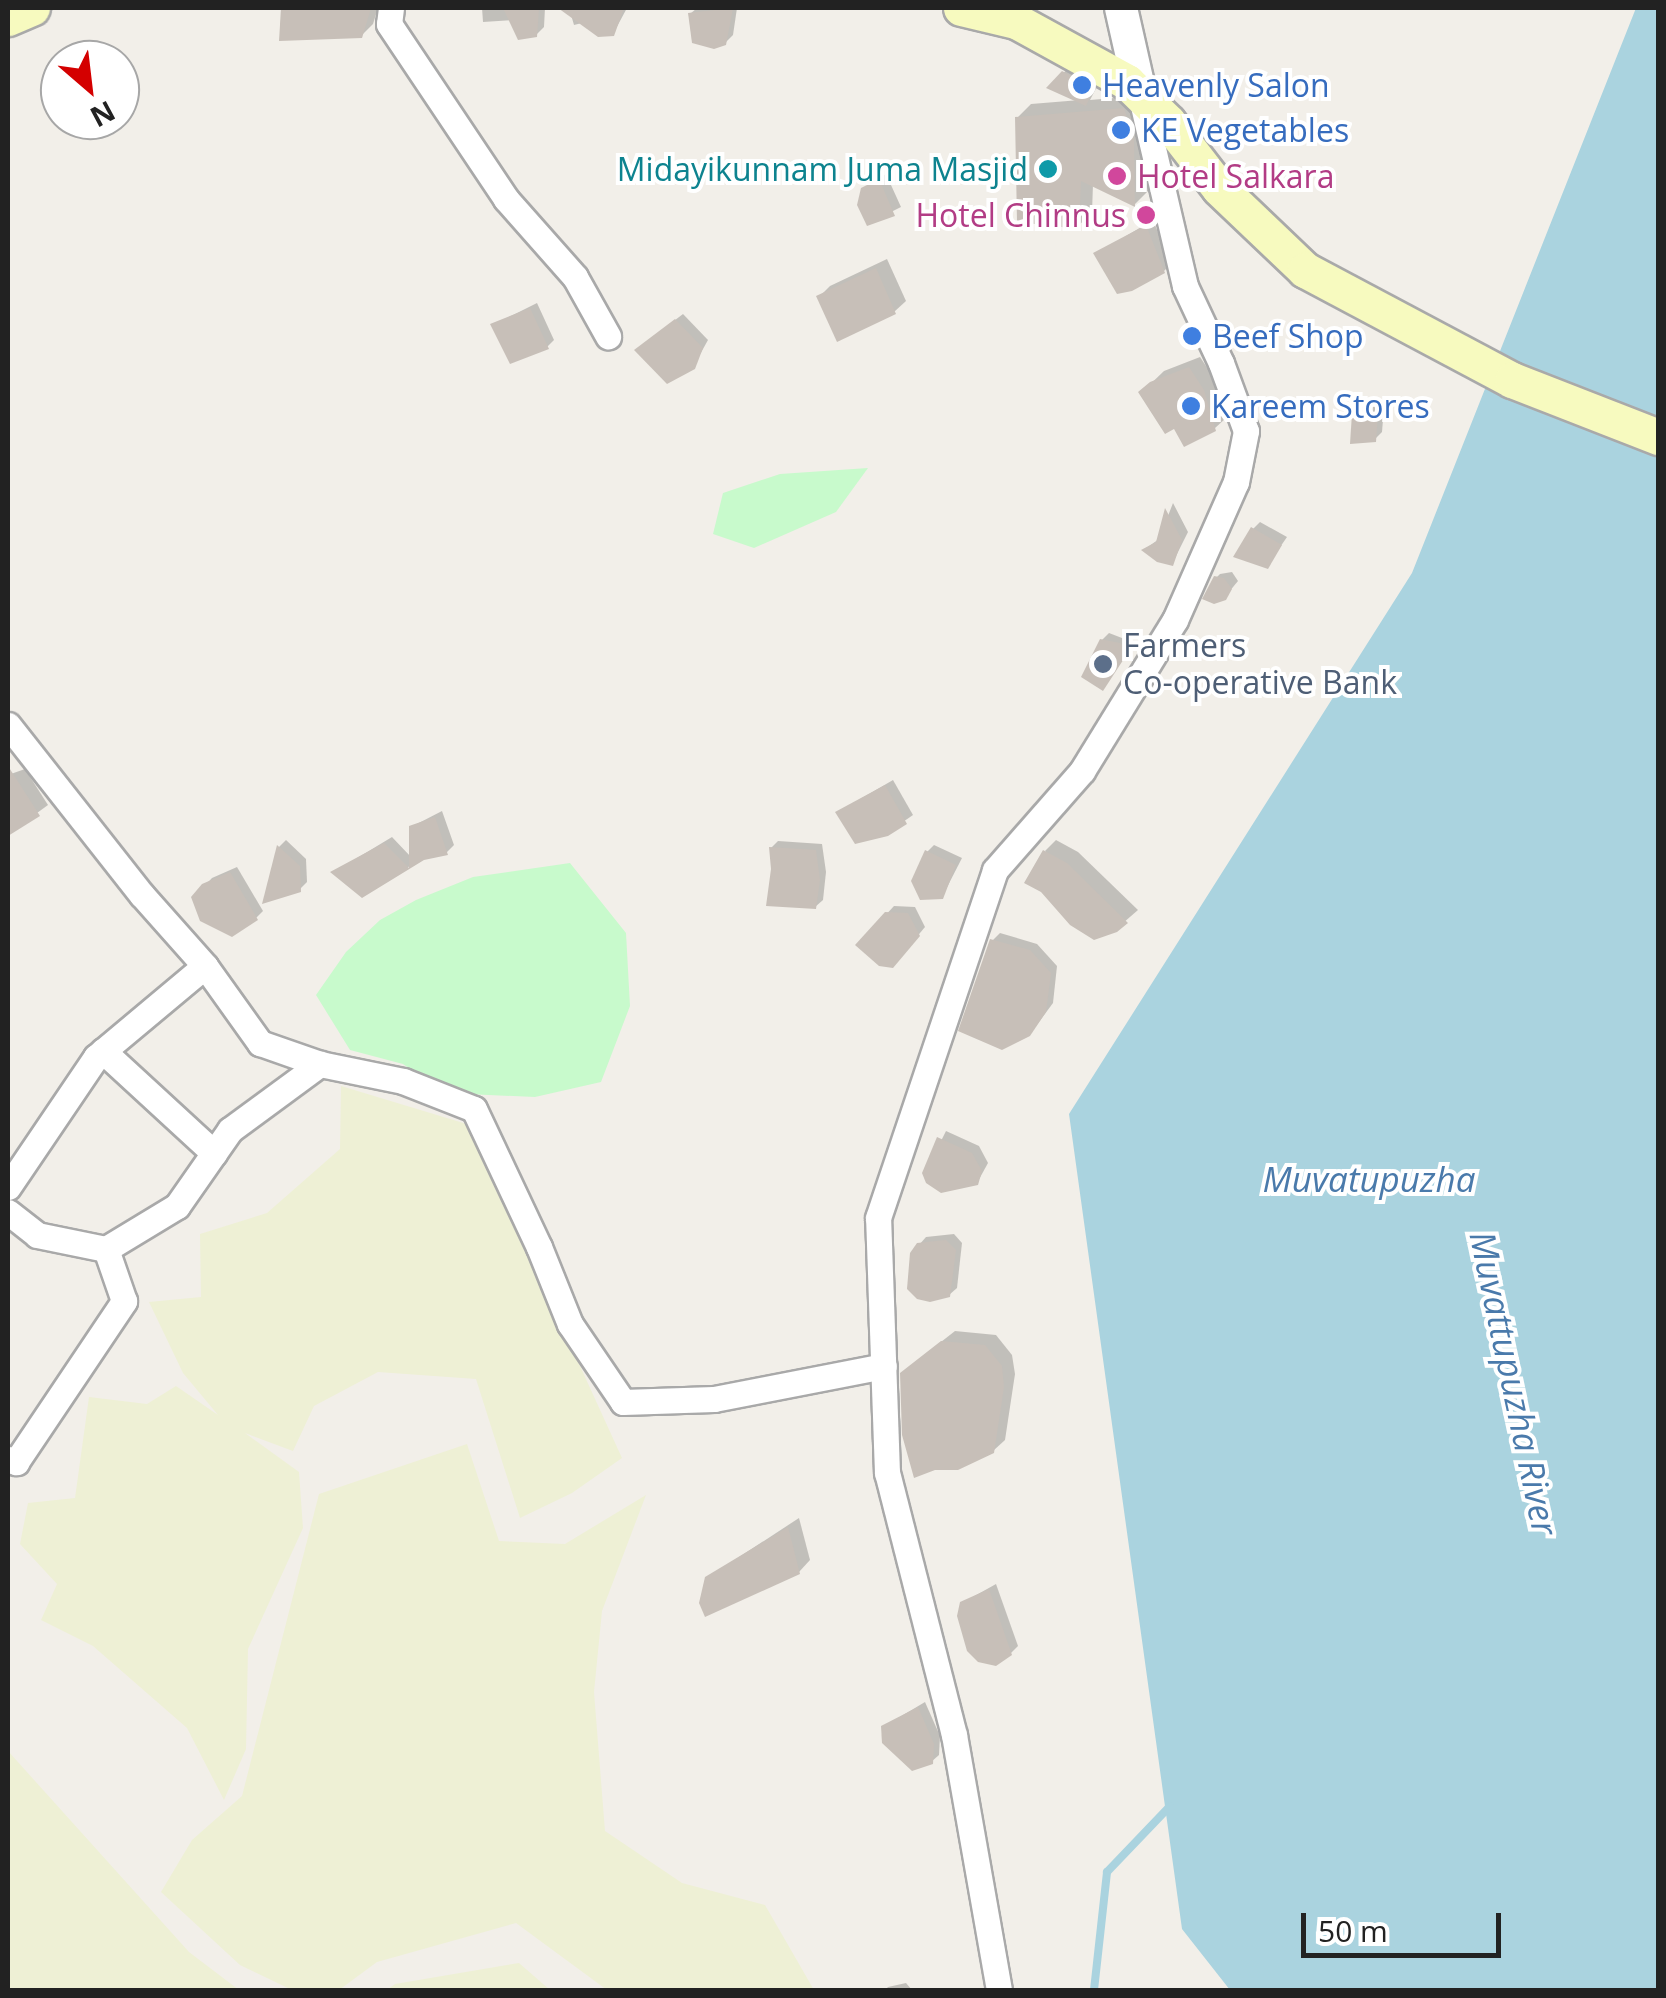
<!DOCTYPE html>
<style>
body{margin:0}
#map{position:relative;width:1666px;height:1998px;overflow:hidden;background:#f2efe9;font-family:"Open Sans",sans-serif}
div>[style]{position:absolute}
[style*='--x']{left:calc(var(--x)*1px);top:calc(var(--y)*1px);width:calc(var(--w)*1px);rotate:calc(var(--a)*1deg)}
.farmland>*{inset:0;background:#eef0d5}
.park>*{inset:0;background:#c8facc}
.water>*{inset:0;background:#aad3df}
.shadow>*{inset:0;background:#0003}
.stream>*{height:8px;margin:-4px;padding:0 4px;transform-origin:4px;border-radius:4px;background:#aad3df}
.building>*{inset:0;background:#c7bfb8}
.roads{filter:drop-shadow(2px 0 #a9a9a9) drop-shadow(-2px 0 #a9a9a9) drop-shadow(0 2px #a9a9a9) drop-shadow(0 -2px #a9a9a9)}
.minor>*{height:25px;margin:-12.5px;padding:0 12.5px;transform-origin:12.5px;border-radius:12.5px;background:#fff}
.tertiary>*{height:32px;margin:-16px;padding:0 16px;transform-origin:16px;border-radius:16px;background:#fff}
.secondary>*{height:35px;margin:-17.5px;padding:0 17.5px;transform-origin:17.5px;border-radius:17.5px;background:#f7fabf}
.dots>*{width:28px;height:28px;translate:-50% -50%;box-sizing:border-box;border:5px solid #fff;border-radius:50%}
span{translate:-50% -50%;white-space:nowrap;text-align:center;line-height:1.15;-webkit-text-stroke:8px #fff;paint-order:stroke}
.shop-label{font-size:32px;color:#366cbe}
.left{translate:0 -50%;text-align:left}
.culture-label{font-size:32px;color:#0d838f}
.right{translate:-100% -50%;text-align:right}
.hotel-label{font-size:32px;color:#b23c85}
.service-label{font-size:32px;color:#4e5e75}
.water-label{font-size:35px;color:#4a7aab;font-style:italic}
.frame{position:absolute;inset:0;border:10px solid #222;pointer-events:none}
.north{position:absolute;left:40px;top:40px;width:100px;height:100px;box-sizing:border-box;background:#fff;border:2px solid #a7a7a7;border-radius:50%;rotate:152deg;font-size:28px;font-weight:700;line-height:40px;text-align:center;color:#222}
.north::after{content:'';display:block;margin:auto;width:35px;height:45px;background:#d40000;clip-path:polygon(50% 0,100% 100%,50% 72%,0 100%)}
.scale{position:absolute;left:1301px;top:1913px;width:200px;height:45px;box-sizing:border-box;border:5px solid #222;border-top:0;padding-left:12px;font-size:30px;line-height:35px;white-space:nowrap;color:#222;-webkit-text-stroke:8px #fff;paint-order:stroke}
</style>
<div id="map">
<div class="farmland">
<i style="clip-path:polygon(341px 1086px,470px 1125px,622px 1458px,572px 1493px,520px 1518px,476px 1379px,378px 1372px,314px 1406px,293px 1451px,245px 1433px,299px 1472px,303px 1528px,248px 1649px,246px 1749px,224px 1800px,187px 1728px,93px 1646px,41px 1620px,57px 1584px,20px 1544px,28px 1503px,75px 1498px,89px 1397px,147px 1404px,176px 1386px,218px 1415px,183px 1373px,149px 1302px,201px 1297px,200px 1234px,267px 1213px,340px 1149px)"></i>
<i style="clip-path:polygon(467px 1444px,499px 1541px,565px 1544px,646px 1495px,602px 1611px,594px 1692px,605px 1831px,682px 1883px,765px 1905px,814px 1990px,607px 1990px,516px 1923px,377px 1962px,339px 1990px,292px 1990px,240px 1965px,161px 1892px,192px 1840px,242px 1796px,319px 1494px)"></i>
<i style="clip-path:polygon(8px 1751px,189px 1952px,239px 1990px,8px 1990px)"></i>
<i style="clip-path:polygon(519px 1963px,550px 1990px,387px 1990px,395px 1984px)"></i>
</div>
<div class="park">
<i style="clip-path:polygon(868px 468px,836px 512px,754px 548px,713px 534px,723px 493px,780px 474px)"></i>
<i style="clip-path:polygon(570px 863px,626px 933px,630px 1006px,601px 1082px,535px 1097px,445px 1093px,403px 1064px,350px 1050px,316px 995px,346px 952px,380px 920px,416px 900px,473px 877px)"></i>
</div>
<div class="water">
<i style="clip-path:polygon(1636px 8px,1658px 8px,1658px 1990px,1230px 1990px,1182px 1929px,1069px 1114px,1412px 573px)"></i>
</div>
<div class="shadow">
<i style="clip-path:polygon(283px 8px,378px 8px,373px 24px,361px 36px,282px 38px)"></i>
<i style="clip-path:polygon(482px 8px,545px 8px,544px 27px,536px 35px,512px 20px,483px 22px)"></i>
<i style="clip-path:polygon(569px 8px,627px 8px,613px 34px,582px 23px,574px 25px)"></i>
<i style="clip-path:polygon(697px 8px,737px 8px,733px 35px,726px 42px,690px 14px)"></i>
<i style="clip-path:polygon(1071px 65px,1100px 81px,1090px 100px,1137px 96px,1146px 131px,1148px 191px,1135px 204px,1093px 184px,1092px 213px,1078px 226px,1017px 118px,1031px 104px,1080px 100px,1050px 87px)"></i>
<i style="clip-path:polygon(886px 174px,901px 207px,869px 223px,863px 189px)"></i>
<i style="clip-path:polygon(1153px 220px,1171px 264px,1164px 271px,1096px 254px)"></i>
<i style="clip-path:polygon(887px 259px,906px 301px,894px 312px,819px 297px,830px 286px)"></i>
<i style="clip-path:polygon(537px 303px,554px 340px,547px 347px,493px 325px)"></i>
<i style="clip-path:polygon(683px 314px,708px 340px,693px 367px,645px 343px)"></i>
<i style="clip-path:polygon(1200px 357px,1214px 378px,1226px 418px,1214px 429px,1175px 425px,1141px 393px,1164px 371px)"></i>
<i style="clip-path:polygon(1362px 407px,1384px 407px,1382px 432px,1375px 439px,1355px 414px)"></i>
<i style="clip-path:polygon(1173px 503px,1188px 532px,1172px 564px,1145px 549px,1159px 539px)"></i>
<i style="clip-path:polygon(1260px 522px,1287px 537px,1267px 566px,1253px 529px)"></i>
<i style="clip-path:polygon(1232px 572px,1238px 581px,1224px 598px,1213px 581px,1220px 574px)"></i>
<i style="clip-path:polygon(1109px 633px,1135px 643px,1103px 687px,1102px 640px)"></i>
<i style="clip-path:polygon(25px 769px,48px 805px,8px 834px,8px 775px)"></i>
<i style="clip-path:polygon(893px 780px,913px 815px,887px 833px,838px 812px)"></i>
<i style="clip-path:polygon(442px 811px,454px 845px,447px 852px,423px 858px,363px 895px,334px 872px,392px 837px,411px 857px,411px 827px)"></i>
<i style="clip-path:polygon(286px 840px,306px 859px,307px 882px,300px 889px,266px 900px,279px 847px)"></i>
<i style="clip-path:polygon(1056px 840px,1078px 852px,1138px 910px,1115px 930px,1045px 851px)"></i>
<i style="clip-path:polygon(778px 841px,822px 844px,826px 872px,823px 900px,815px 907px,774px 869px,771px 848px)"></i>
<i style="clip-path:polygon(934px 845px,962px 858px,942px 897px,927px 852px)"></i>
<i style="clip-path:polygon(237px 867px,263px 911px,256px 918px,194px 897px,212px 878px)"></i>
<i style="clip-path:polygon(894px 906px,915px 907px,925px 927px,900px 957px,858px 945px)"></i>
<i style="clip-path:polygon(1000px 933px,1037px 944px,1057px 966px,1053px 1003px,1036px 1026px,993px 940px)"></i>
<i style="clip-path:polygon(946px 1131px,979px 1146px,988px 1163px,977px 1183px,925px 1173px)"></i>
<i style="clip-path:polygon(954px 1234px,962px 1243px,957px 1288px,949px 1295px,919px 1245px,926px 1237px)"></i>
<i style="clip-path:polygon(955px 1331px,996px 1335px,1012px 1355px,1015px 1374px,1005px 1440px,993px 1451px,914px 1363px)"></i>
<i style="clip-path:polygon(799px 1518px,810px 1560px,799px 1572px,707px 1578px)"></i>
<i style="clip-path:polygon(996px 1584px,1018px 1646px,1011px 1653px,962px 1603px)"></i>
<i style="clip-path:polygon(925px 1702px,940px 1736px,939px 1755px,931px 1762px,883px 1727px)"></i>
<i style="clip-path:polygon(906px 1983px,912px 1990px,885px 1990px,888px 1987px)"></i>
</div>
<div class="stream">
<i style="--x:1094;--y:1990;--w:119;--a:-83.7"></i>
<i style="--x:1107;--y:1872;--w:91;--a:-46.3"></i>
</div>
<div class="building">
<i style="clip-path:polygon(281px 8px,371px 8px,362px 38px,279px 41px)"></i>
<i style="clip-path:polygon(503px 8px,539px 8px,537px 37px,518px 40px)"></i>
<i style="clip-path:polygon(558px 8px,624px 8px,614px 36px,598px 37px)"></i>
<i style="clip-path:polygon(733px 8px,726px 45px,714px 49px,692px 43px,688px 13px)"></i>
<i style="clip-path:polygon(1062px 71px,1094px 88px,1086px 106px,1046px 88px)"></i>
<i style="clip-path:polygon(1124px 108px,1134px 140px,1135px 207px,1081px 181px,1079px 229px,1017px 222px,1015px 117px)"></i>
<i style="clip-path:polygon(879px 179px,895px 216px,867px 226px,857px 205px,861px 188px)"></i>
<i style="clip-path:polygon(1146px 225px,1165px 273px,1132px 291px,1117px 294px,1093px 253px)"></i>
<i style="clip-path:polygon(876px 268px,896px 314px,837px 342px,816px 296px)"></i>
<i style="clip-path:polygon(530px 308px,549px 349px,510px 364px,490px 324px)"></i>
<i style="clip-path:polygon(675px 319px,703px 348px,695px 369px,667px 384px,634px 350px)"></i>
<i style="clip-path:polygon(1189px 367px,1204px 390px,1216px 431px,1184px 447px,1174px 429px,1165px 434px,1138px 392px,1150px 382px)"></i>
<i style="clip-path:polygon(1352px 413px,1378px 413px,1376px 442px,1350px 444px)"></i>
<i style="clip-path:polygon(1165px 508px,1182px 540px,1173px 566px,1157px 562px,1141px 550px,1156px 542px)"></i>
<i style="clip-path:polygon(1251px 527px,1282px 545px,1268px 569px,1233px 557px)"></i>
<i style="clip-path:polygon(1214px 576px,1224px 578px,1232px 589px,1226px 600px,1214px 604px,1202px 599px)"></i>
<i style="clip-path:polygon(1100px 639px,1120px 643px,1129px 651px,1103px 691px,1081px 677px)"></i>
<i style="clip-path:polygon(8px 766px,40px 816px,8px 836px)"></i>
<i style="clip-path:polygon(885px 785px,907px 824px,888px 836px,855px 844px,835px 812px)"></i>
<i style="clip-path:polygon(435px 817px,448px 855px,424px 860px,362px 898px,330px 872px,384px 843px,409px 868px,409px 826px)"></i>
<i style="clip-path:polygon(277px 845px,300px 866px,301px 892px,262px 904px)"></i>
<i style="clip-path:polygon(769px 847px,816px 850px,820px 880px,816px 909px,766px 906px,771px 869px)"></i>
<i style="clip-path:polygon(925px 850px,956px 865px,943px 899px,920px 900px,911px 881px)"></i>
<i style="clip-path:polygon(1043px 850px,1067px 863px,1128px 923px,1117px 932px,1094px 940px,1070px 925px,1041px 892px,1024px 883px)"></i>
<i style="clip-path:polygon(230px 872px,258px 920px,232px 937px,200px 921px,191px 897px,202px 884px)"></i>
<i style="clip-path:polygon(885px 912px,908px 913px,920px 936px,893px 968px,879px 966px,855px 945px)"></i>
<i style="clip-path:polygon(990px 939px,1030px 950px,1051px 973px,1046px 1012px,1030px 1036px,1002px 1050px,958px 1031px)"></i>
<i style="clip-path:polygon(937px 1137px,972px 1153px,982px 1171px,978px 1185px,941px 1193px,926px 1183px,922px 1173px)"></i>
<i style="clip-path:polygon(946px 1240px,956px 1250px,950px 1297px,930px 1302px,917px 1299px,907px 1289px,910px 1253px,917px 1243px)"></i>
<i style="clip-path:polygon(941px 1341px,985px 1345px,1002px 1366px,1004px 1387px,994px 1453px,958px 1470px,935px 1470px,914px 1478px,902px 1435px,900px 1373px)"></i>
<i style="clip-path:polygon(788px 1527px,800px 1574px,705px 1617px,699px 1603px,705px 1577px)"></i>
<i style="clip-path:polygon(989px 1589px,1012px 1655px,996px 1666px,978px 1662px,967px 1651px,957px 1616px,960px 1602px)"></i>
<i style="clip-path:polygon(918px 1707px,934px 1744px,933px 1764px,912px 1771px,882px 1743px,881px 1726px)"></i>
</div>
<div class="roads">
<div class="minor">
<i style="--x:391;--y:8;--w:16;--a:97"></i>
<i style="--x:389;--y:24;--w:211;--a:56.2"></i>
<i style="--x:506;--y:199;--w:104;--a:48.5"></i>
<i style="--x:575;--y:277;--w:68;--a:60.8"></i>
<i style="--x:8;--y:725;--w:216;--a:51.8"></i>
<i style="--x:142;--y:895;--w:95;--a:48.4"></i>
<i style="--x:205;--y:966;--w:95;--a:54.5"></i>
<i style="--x:260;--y:1043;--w:64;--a:19.3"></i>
<i style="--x:320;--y:1064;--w:85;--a:11.6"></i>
<i style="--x:403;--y:1081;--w:76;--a:21.5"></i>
<i style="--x:474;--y:1109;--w:153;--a:64.8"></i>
<i style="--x:539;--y:1247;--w:83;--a:68.1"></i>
<i style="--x:570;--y:1324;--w:94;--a:55.8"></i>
<i style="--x:623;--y:1402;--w:91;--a:-1.9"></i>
<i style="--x:714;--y:1399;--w:173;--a:-11"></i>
<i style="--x:103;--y:1051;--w:151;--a:42.6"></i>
<i style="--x:8;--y:1187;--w:157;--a:-55.9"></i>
<i style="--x:96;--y:1057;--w:142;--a:-39.9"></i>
<i style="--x:8;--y:1212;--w:37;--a:38"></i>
<i style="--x:37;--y:1235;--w:70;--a:11.5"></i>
<i style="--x:106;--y:1249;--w:83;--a:-31.2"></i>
<i style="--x:177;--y:1206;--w:93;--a:-55.1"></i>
<i style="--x:230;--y:1130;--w:112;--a:-36.3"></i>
<i style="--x:8;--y:1459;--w:9;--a:21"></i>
<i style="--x:16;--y:1462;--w:194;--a:-56.1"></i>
<i style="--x:124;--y:1301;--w:55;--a:-109.1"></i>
<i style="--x:999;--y:1990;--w:259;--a:-100"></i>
<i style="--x:954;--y:1735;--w:270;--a:-104.3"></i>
<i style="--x:887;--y:1473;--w:255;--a:-92"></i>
<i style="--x:878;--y:1218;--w:367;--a:-71.4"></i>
<i style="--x:995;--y:870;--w:132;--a:-48.7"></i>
<i style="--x:1082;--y:771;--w:177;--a:-58.4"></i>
<i style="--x:1175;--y:620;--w:151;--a:-66.2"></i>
<i style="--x:1236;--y:482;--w:52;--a:-78.9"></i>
<i style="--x:1246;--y:431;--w:72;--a:-110.2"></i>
<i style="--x:1221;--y:363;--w:85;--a:-115.1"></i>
<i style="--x:1185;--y:286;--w:194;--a:-103.1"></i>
</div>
<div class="tertiary">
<i style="--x:1121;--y:8;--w:91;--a:77.3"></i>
</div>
<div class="secondary">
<i style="--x:961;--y:8;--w:57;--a:13.3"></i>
<i style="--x:1016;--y:21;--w:127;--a:28.8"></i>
<i style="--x:1127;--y:82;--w:57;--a:44.3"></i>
<i style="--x:1168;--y:122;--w:83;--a:52.3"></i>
<i style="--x:1219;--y:188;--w:119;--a:43.6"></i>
<i style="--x:1305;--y:270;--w:234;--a:28"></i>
<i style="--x:1512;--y:380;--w:157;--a:21.3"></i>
<i style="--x:8;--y:18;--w:26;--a:-23"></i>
</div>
</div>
<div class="dots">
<i style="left:1082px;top:85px;background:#3f7fe0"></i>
<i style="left:1121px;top:130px;background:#3f7fe0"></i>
<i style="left:1048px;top:169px;background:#0f9aa8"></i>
<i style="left:1117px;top:176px;background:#d1479c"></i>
<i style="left:1146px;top:215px;background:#d1479c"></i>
<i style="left:1192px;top:336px;background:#3f7fe0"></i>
<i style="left:1191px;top:406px;background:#3f7fe0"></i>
<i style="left:1103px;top:664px;background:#5c6f8a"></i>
</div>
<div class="shop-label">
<span class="left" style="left:1102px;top:85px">Heavenly Salon</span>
<span class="left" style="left:1141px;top:130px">KE Vegetables</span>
<span class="left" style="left:1212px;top:336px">Beef Shop</span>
<span class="left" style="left:1211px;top:406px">Kareem Stores</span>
</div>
<div class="culture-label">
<span class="right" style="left:1028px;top:169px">Midayikunnam Juma Masjid</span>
</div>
<div class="hotel-label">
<span class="left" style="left:1137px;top:176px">Hotel Salkara</span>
<span class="right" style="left:1126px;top:215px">Hotel Chinnus</span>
</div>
<div class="service-label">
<span class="left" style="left:1123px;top:664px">Farmers<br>Co-operative Bank</span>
</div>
<div class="water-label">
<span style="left:1369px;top:1179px">Muvatupuzha</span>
<span style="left:1514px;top:1383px;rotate:78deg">Muvattupuzha River</span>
</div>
<div class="frame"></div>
<div class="north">N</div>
<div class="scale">50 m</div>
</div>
